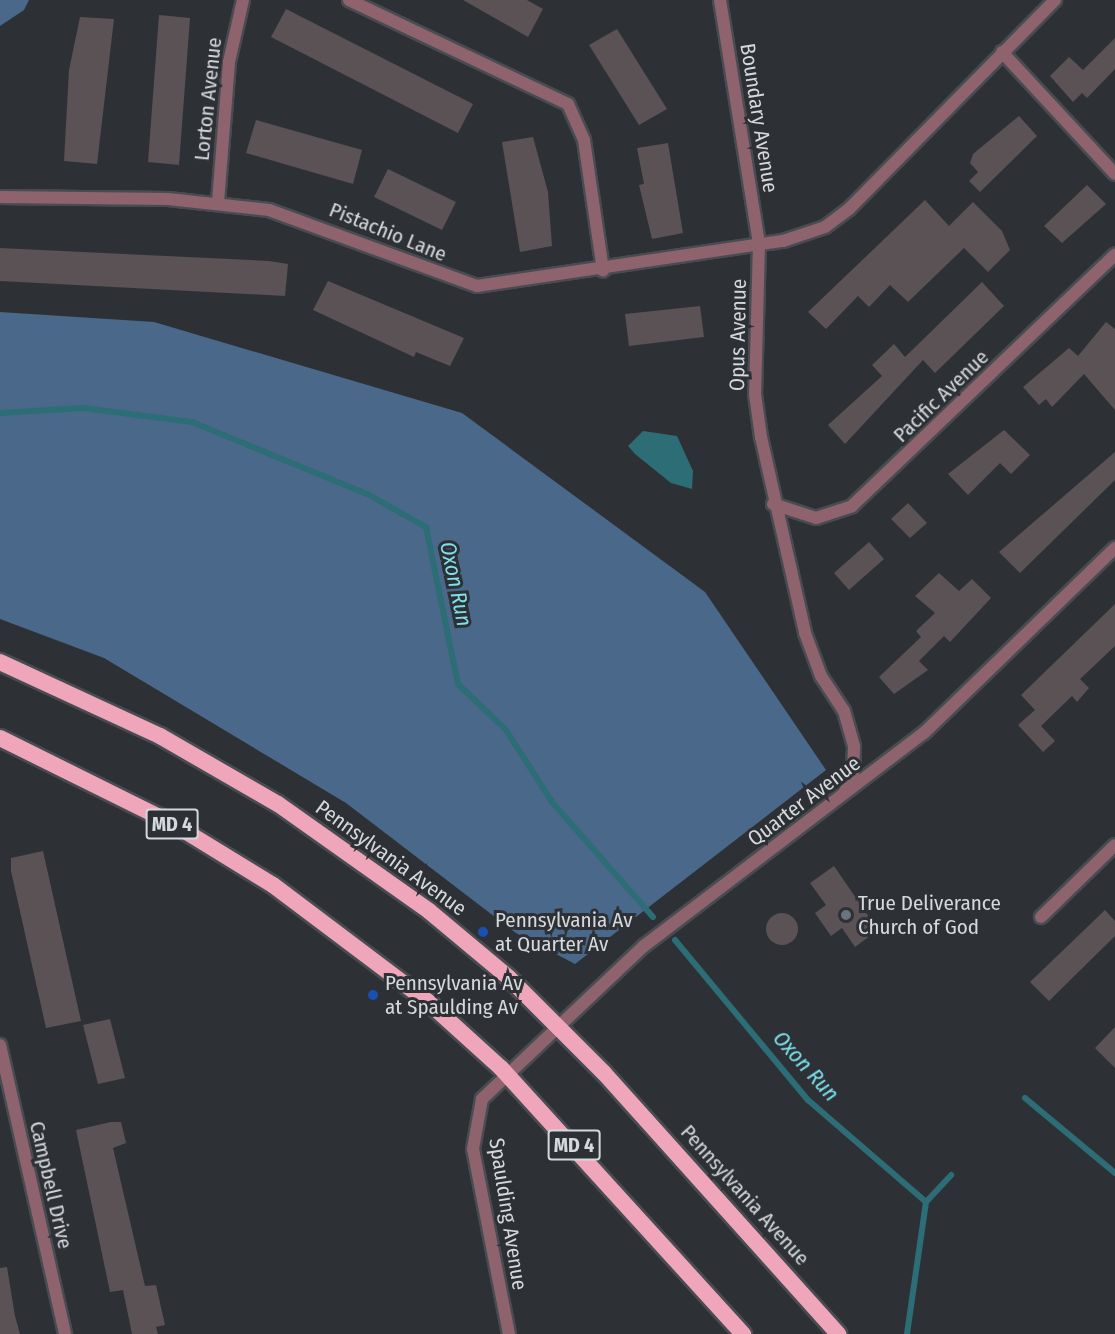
<!DOCTYPE html>
<style>
body{margin:0}
#map{position:relative;width:1115px;height:1334px;overflow:hidden;background:#2d3136;font-family:"Fira Sans Condensed",sans-serif}
div>[style]{position:absolute}
[style*='--x']{left:calc(var(--x)*1px);top:calc(var(--y)*1px);width:calc(var(--w)*1px);rotate:calc(var(--a)*1deg)}
.forest>*{inset:0;background:#4a688a}
.water>*{inset:0;background:#2d6d75}
.stream>*{height:6px;margin:-3px;padding:0 3px;transform-origin:3px;border-radius:3px;background:#2d6d75}
.building>*{inset:0;background:#5a5254}
.round{border-radius:50%}
.roads{filter:drop-shadow(2px 0 #484c51) drop-shadow(-2px 0 #484c51) drop-shadow(0 2px #484c51) drop-shadow(0 -2px #484c51)}
.minor>*{height:12px;margin:-6px;padding:0 6px;transform-origin:6px;border-radius:6px;background:#8e636e}
.trunk>*{height:16px;margin:-8px;padding:0 8px;transform-origin:8px;border-radius:8px;background:#f0a6ba}
.dots>*{width:16px;height:16px;translate:-50% -50%;box-sizing:border-box;border:3px solid #2d3136;border-radius:50%}
span{translate:-50% -50%;white-space:nowrap;text-align:center;line-height:1.15;-webkit-text-stroke:6px #2d3136;paint-order:stroke}
.shield-label span{padding:2px 4px;background:#2d3136;border:2px solid;border-radius:4px;-webkit-text-stroke-width:0}
.shield-label{font-size:20px;color:#d6d9dc;font-weight:700}
.street-label{font-size:21px;color:#d6d9dc}
.poi-label{font-size:21px;color:#d6d9dc}
.left{translate:0 -50%;text-align:left}
.water-label{font-size:22px;color:#7de1ed;font-style:italic}
</style>
<div id="map">
<div class="forest">
<i style="clip-path:polygon(0 0,29px 0,24px 10px,0 26px)"></i>
<i style="clip-path:polygon(0 312px,154px 322px,462px 413px,705px 592px,826px 770px,575px 964px,516px 933px,346px 803px,104px 658px,0 619px)"></i>
</div>
<div class="water">
<i style="clip-path:polygon(643px 431px,677px 436px,693px 471px,692px 489px,671px 483px,635px 454px,628px 446px)"></i>
</div>
<div class="stream">
<i style="--x:0;--y:413;--w:83;--a:-3.4"></i>
<i style="--x:83;--y:408;--w:110;--a:7.3"></i>
<i style="--x:192;--y:422;--w:191;--a:22.4"></i>
<i style="--x:369;--y:495;--w:65;--a:29.3"></i>
<i style="--x:426;--y:527;--w:160;--a:78.5"></i>
<i style="--x:458;--y:684;--w:66;--a:43.8"></i>
<i style="--x:506;--y:730;--w:85;--a:57.4"></i>
<i style="--x:552;--y:802;--w:153;--a:48.7"></i>
<i style="--x:675;--y:940;--w:208;--a:50.3"></i>
<i style="--x:808;--y:1100;--w:156;--a:40.8"></i>
<i style="--x:926;--y:1202;--w:133;--a:98.2"></i>
<i style="--x:1025;--y:1098;--w:117;--a:39.8"></i>
<i style="--x:926;--y:1202;--w:37;--a:-47"></i>
</div>
<div class="building">
<i style="clip-path:polygon(463px 0,527px 0,543px 9px,528px 37px)"></i>
<i style="clip-path:polygon(286px 9px,473px 104px,458px 133px,271px 37px)"></i>
<i style="clip-path:polygon(159px 15px,190px 18px,179px 165px,148px 162px)"></i>
<i style="clip-path:polygon(80px 17px,114px 19px,97px 164px,64px 161px,69px 70px)"></i>
<i style="clip-path:polygon(617px 29px,667px 109px,639px 125px,589px 45px)"></i>
<i style="clip-path:polygon(1115px 38px,1115px 69px,1087px 98px,1082px 93px,1073px 102px,1050px 76px,1069px 57px,1083px 70px)"></i>
<i style="clip-path:polygon(1019px 116px,1037px 136px,980px 192px,969px 181px,978px 172px,970px 163px,973px 154px)"></i>
<i style="clip-path:polygon(256px 120px,362px 150px,353px 184px,246px 153px)"></i>
<i style="clip-path:polygon(533px 137px,548px 192px,552px 246px,520px 252px,502px 142px)"></i>
<i style="clip-path:polygon(668px 143px,683px 233px,652px 239px,639px 185px,644px 184px,637px 148px)"></i>
<i style="clip-path:polygon(388px 169px,456px 202px,442px 230px,374px 197px)"></i>
<i style="clip-path:polygon(1087px 185px,1106px 204px,1062px 243px,1044px 226px)"></i>
<i style="clip-path:polygon(925px 200px,949px 226px,973px 202px,1002px 231px,1010px 250px,988px 272px,964px 248px,908px 302px,890px 285px,869px 307px,858px 296px,826px 329px,808px 312px)"></i>
<i style="clip-path:polygon(0 248px,269px 261px,288px 264px,285px 296px,0 281px)"></i>
<i style="clip-path:polygon(328px 281px,464px 338px,450px 366px,416px 352px,414px 357px,313px 310px)"></i>
<i style="clip-path:polygon(982px 282px,1004px 306px,935px 373px,923px 360px,845px 444px,828px 425px,882px 376px,872px 365px,894px 344px,905px 357px)"></i>
<i style="clip-path:polygon(700px 306px,704px 337px,629px 346px,625px 314px)"></i>
<i style="clip-path:polygon(1106px 322px,1115px 329px,1115px 410px,1084px 374px,1052px 407px,1046px 399px,1039px 405px,1023px 387px,1069px 348px,1078px 356px)"></i>
<i style="clip-path:polygon(1004px 430px,1030px 455px,1011px 474px,1000px 463px,968px 495px,948px 474px)"></i>
<i style="clip-path:polygon(1115px 452px,1115px 480px,1020px 573px,999px 552px)"></i>
<i style="clip-path:polygon(908px 503px,927px 523px,910px 538px,891px 519px)"></i>
<i style="clip-path:polygon(869px 542px,884px 559px,849px 590px,834px 573px)"></i>
<i style="clip-path:polygon(939px 573px,959px 591px,972px 579px,991px 598px,950px 642px,944px 636px,919px 661px,928px 670px,894px 694px,879px 677px,921px 637px,916px 631px,935px 613px,915px 596px)"></i>
<i style="clip-path:polygon(1115px 604px,1115px 646px,1080px 679px,1089px 688px,1077px 702px,1072px 696px,1041px 726px,1055px 741px,1043px 752px,1018px 725px,1035px 710px,1021px 695px)"></i>
<i style="clip-path:polygon(43px 851px,81px 1021px,46px 1028px,11px 871px,11px 858px)"></i>
<i style="clip-path:polygon(834px 866px,878px 930px,855px 947px,842px 928px,831px 936px,815px 913px,826px 905px,810px 883px)"></i>
<i style="clip-path:polygon(1105px 910px,1115px 921px,1115px 936px,1049px 1001px,1030px 982px)"></i>
<i class="round" style="left:766px;top:913px;width:32px;height:32px"></i>
<i style="clip-path:polygon(110px 1019px,125px 1078px,98px 1084px,83px 1025px)"></i>
<i style="clip-path:polygon(1115px 1027px,1115px 1068px,1095px 1048px)"></i>
<i style="clip-path:polygon(111px 1122px,121px 1122px,126px 1143px,113px 1148px,145px 1286px,156px 1285px,165px 1325px,156px 1327px,158px 1334px,132px 1334px,123px 1290px,110px 1292px,76px 1130px)"></i>
<i style="clip-path:polygon(7px 1267px,15px 1316px,20px 1334px,0 1334px,0 1268px)"></i>
</div>
<div class="roads">
<div class="minor">
<i style="--x:349;--y:0;--w:242;--a:25.4"></i>
<i style="--x:568;--y:104;--w:39;--a:66"></i>
<i style="--x:584;--y:140;--w:132;--a:81.7"></i>
<i style="--x:720;--y:0;--w:246;--a:80.9"></i>
<i style="--x:759;--y:243;--w:151;--a:91.5"></i>
<i style="--x:755;--y:394;--w:43;--a:82.1"></i>
<i style="--x:761;--y:437;--w:201;--a:77.3"></i>
<i style="--x:805;--y:633;--w:46;--a:69.6"></i>
<i style="--x:821;--y:676;--w:42;--a:56.7"></i>
<i style="--x:844;--y:711;--w:37;--a:74"></i>
<i style="--x:854;--y:747;--w:29;--a:92"></i>
<i style="--x:853;--y:776;--w:19;--a:118"></i>
<i style="--x:1002;--y:52;--w:166;--a:47.2"></i>
<i style="--x:0;--y:197;--w:168;--a:0.7"></i>
<i style="--x:168;--y:199;--w:102;--a:6.2"></i>
<i style="--x:269;--y:210;--w:221;--a:20.1"></i>
<i style="--x:477;--y:286;--w:309;--a:-8.4"></i>
<i style="--x:783;--y:241;--w:44;--a:-18.4"></i>
<i style="--x:825;--y:227;--w:31;--a:-37"></i>
<i style="--x:850;--y:208;--w:292;--a:-45.4"></i>
<i style="--x:218;--y:202;--w:140;--a:-85.5"></i>
<i style="--x:229;--y:62;--w:64;--a:-77.3"></i>
<i style="--x:773;--y:504;--w:45;--a:18"></i>
<i style="--x:816;--y:518;--w:38;--a:-18"></i>
<i style="--x:852;--y:506;--w:364;--a:-43.7"></i>
<i style="--x:1041;--y:917;--w:103;--a:-44.2"></i>
<i style="--x:0;--y:1045;--w:296;--a:77.3"></i>
<i style="--x:509;--y:1334;--w:188;--a:-101"></i>
<i style="--x:473;--y:1149;--w:51;--a:-79.8"></i>
<i style="--x:482;--y:1099;--w:223;--a:-43.4"></i>
<i style="--x:644;--y:946;--w:352;--a:-37.3"></i>
<i style="--x:924;--y:733;--w:266;--a:-44.1"></i>
</div>
<div class="trunk">
<i style="--x:0;--y:662;--w:176;--a:24.8"></i>
<i style="--x:160;--y:736;--w:136;--a:30"></i>
<i style="--x:278;--y:804;--w:185;--a:35.3"></i>
<i style="--x:429;--y:911;--w:104;--a:39.9"></i>
<i style="--x:509;--y:978;--w:134;--a:45"></i>
<i style="--x:604;--y:1073;--w:351;--a:48.1"></i>
<i style="--x:0;--y:738;--w:195;--a:26.4"></i>
<i style="--x:175;--y:825;--w:115;--a:31.5"></i>
<i style="--x:273;--y:885;--w:193;--a:37"></i>
<i style="--x:427;--y:1001;--w:100;--a:42.2"></i>
<i style="--x:501;--y:1068;--w:360;--a:47.7"></i>
</div>
</div>
<div class="dots">
<i style="left:846px;top:915px;background:#6b7280"></i>
<i style="left:483px;top:932px;background:#1a4fb4"></i>
<i style="left:373px;top:995px;background:#1a4fb4"></i>
</div>
<div class="shield-label">
<span style="left:172px;top:824px">MD 4</span>
<span style="left:574px;top:1145px">MD 4</span>
</div>
<div class="street-label">
<span style="left:208px;top:99px;rotate:-84deg">Lorton Avenue</span>
<span style="left:759px;top:118px;rotate:81deg">Boundary Avenue</span>
<span style="left:388px;top:232px;rotate:22deg">Pistachio Lane</span>
<span style="left:738px;top:335px;rotate:-89deg">Opus Avenue</span>
<span style="left:941px;top:396px;rotate:-44deg">Pacific Avenue</span>
<span style="left:804px;top:801px;rotate:-37deg">Quarter Avenue</span>
<span style="left:391px;top:858px;rotate:36deg">Pennsylvania Avenue</span>
<span style="left:51px;top:1185px;rotate:77deg">Campbell Drive</span>
<span style="left:745px;top:1195px;rotate:48deg">Pennsylvania Avenue</span>
<span style="left:508px;top:1214px;rotate:81deg">Spaulding Avenue</span>
</div>
<div class="poi-label">
<span class="left" style="left:858px;top:915px">True Deliverance<br>Church of God</span>
<span class="left" style="left:495px;top:932px">Pennsylvania Av<br>at Quarter Av</span>
<span class="left" style="left:385px;top:995px">Pennsylvania Av<br>at Spaulding Av</span>
</div>
<div class="water-label">
<span style="left:456px;top:584px;rotate:78deg">Oxon Run</span>
<span style="left:806px;top:1066px;rotate:48deg">Oxon Run</span>
</div>
</div>
